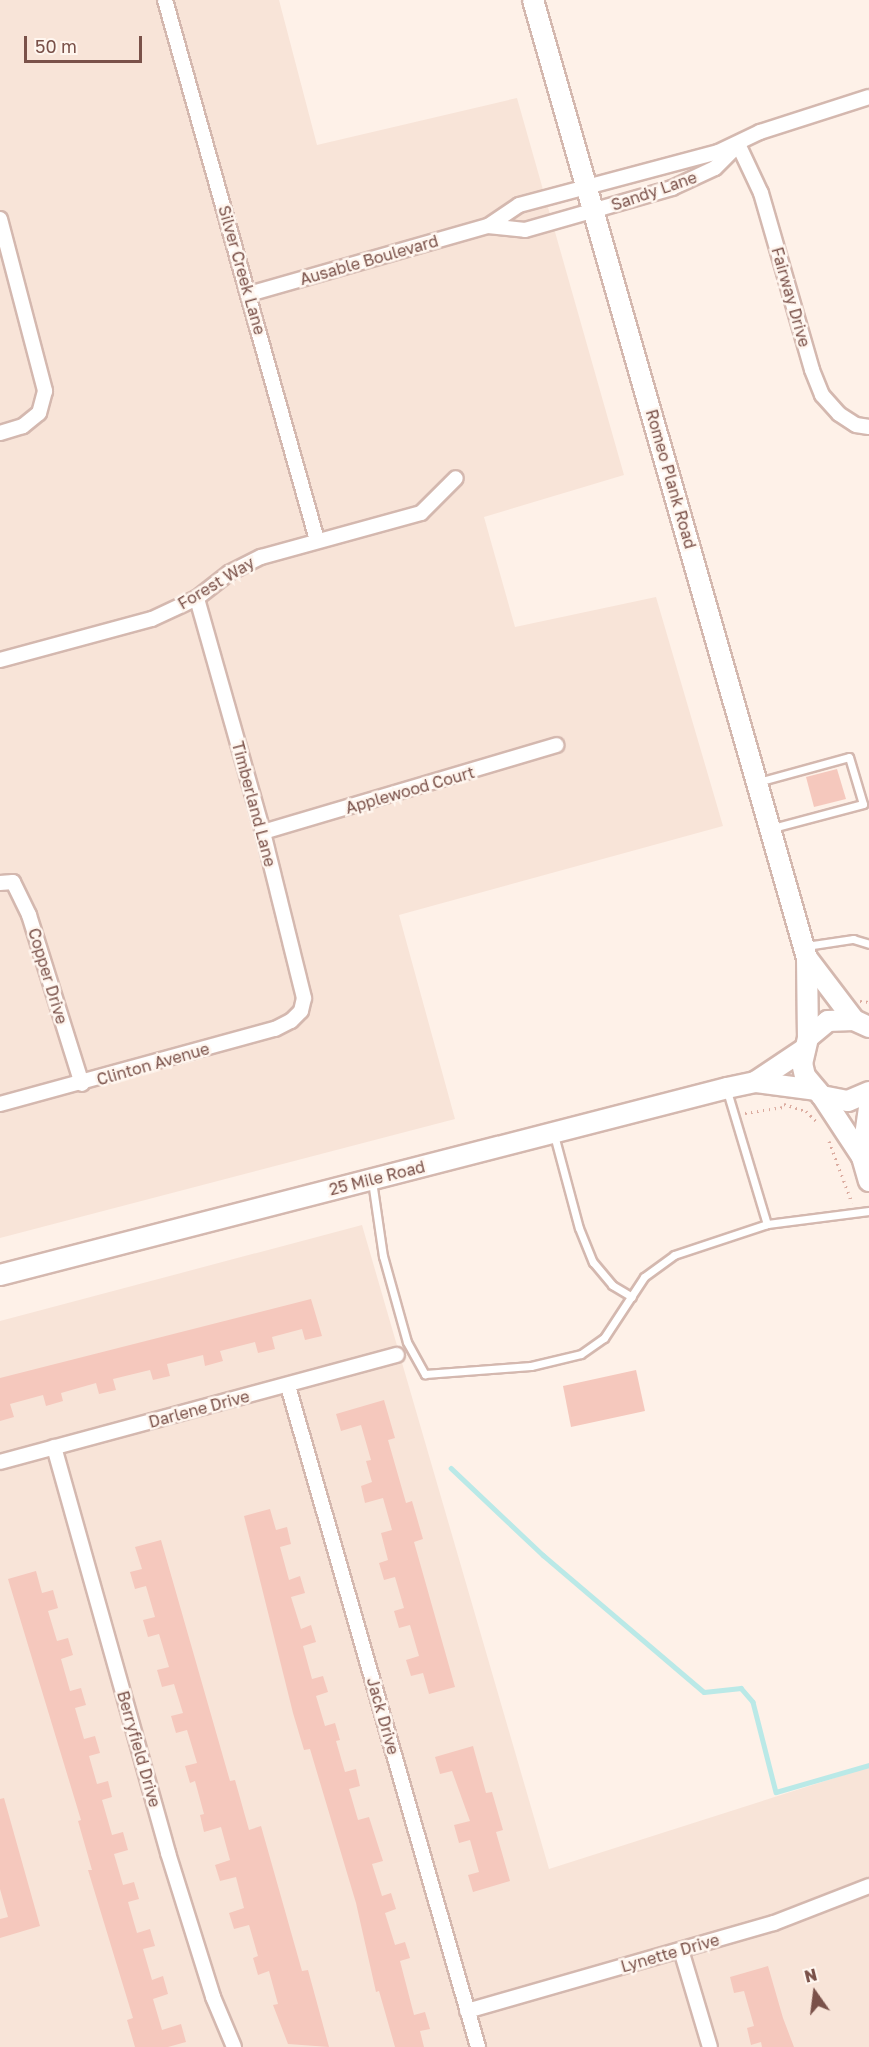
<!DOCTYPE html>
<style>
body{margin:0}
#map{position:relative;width:869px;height:2047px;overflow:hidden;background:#fef1e8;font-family:"Golos Text",sans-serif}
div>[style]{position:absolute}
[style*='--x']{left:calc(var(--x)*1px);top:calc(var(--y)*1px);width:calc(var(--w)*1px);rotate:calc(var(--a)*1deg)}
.residential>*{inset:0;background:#f8e4d8}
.stream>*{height:4.5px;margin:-2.25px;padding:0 2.25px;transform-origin:2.25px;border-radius:2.25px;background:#bae9e7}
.building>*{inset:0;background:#f5c8bd}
.path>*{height:3px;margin-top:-1.5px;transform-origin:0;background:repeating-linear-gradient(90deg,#dbab9f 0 1.5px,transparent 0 6px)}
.roads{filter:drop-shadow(2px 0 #d4b8af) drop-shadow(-2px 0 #d4b8af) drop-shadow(0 2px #d4b8af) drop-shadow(0 -2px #d4b8af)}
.lane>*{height:7px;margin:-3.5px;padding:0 3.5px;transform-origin:3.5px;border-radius:3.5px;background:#fff}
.street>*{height:14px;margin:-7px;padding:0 7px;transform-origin:7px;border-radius:7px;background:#fff}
.secondary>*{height:20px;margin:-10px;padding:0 10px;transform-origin:10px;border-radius:10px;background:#fff}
span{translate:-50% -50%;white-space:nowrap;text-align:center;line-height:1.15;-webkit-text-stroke:5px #fff6ef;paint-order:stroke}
.street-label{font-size:16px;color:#7a5149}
.north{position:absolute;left:785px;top:1963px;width:60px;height:60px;-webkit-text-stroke:4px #fff6ef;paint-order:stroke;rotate:346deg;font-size:16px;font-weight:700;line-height:24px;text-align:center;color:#7a5149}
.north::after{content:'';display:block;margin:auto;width:21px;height:27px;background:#7a5149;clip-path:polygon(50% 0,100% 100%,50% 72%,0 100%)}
.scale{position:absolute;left:24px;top:36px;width:118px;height:27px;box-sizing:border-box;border:3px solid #7a5149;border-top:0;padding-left:8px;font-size:18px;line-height:21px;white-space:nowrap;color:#7a5149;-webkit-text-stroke:4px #fff6ef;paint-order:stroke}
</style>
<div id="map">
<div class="residential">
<i style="clip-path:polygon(0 0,279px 0,317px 145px,517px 98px,624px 475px,484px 517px,515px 627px,656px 597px,723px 826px,399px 915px,455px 1119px,0 1238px)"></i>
<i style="clip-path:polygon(362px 1225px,549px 1869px,869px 1767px,869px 2047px,0 2047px,0 1321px)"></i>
</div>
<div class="stream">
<i style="--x:451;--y:1468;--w:127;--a:43.4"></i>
<i style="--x:543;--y:1555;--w:211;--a:40.4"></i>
<i style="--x:704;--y:1692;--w:37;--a:-6"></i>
<i style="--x:741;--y:1688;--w:18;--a:49"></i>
<i style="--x:753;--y:1702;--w:93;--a:75.7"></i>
<i style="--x:776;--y:1792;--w:97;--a:-16.2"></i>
</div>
<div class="building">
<i style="clip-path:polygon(837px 769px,846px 799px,814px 807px,806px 777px)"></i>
<i style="clip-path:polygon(311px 1299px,322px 1336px,305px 1340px,302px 1329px,272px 1337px,275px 1349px,258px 1353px,255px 1342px,220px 1351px,223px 1361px,205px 1366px,203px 1355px,167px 1364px,170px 1376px,153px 1380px,150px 1370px,113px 1379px,116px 1390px,99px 1394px,96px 1383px,61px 1393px,63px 1401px,46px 1406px,43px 1395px,10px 1404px,14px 1417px,0 1421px,0 1378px)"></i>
<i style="clip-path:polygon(636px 1370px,645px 1411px,571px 1427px,563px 1386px)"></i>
<i style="clip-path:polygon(384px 1400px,395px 1438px,388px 1440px,406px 1503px,412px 1501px,423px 1539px,414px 1542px,455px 1687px,429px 1694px,423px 1673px,411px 1676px,406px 1660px,419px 1656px,410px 1625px,399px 1628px,394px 1611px,404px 1608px,395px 1577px,384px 1580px,379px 1563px,388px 1560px,381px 1533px,392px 1530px,383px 1498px,365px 1503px,361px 1486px,372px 1482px,366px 1461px,371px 1460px,361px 1425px,341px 1431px,336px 1414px)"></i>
<i style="clip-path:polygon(270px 1509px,276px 1530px,287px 1527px,291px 1544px,280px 1547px,289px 1580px,300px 1576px,305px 1593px,291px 1597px,301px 1629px,311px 1625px,316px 1642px,303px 1646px,312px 1679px,323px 1676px,328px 1692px,316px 1696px,325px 1726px,335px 1723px,340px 1740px,336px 1741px,345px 1772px,356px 1769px,360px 1786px,349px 1789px,358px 1820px,369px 1817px,383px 1861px,372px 1864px,382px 1896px,391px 1893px,396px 1909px,385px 1913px,395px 1945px,405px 1942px,410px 1958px,400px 1961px,414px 2015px,425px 2012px,430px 2029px,420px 2031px,424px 2047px,395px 2047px,379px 1991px,376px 1992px,356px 1903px,310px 1749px,304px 1750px,293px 1713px,244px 1516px)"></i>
<i style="clip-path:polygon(161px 1540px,230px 1781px,235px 1780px,249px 1830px,261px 1826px,302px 1971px,308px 1970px,329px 2047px,288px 2044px,273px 2005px,278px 2004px,269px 1971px,258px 1975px,253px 1958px,258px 1956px,249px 1925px,234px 1929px,229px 1913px,244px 1908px,236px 1877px,220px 1881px,215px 1865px,230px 1860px,221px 1827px,204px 1832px,200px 1815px,204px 1814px,195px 1781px,190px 1783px,185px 1766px,197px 1763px,187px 1730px,176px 1733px,171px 1716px,183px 1713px,174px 1684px,162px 1687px,157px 1670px,169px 1667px,159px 1634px,148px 1637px,143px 1620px,155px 1617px,146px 1586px,135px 1589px,130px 1572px,142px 1569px,135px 1547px)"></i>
<i style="clip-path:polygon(36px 1571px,42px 1593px,53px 1590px,58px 1608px,48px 1611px,57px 1641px,68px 1638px,73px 1655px,61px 1659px,70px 1691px,81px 1688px,86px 1705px,75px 1708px,84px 1739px,95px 1736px,100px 1753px,89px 1756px,97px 1784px,108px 1781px,112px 1797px,102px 1800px,112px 1835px,123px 1832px,128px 1850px,114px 1854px,123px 1885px,134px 1882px,139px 1899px,128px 1902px,137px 1933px,150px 1929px,155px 1946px,143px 1949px,152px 1980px,163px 1976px,168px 1994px,153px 1999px,162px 2030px,181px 2024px,186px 2042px,168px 2047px,135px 2047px,127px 2020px,133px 2018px,88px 1870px,92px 1870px,78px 1821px,81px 1820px,8px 1579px)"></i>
<i style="clip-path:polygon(473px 1746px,486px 1793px,492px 1792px,503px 1830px,496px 1832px,510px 1881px,473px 1892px,468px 1875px,479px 1872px,470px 1840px,459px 1843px,454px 1825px,470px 1821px,452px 1771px,440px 1774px,435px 1757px)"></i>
<i style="clip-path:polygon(4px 1798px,40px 1926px,0 1938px,0 1919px,8px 1917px,0 1889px,0 1799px)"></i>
<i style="clip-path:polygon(768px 1966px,783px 2018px,794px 2047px,762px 2047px,761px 2042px,751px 2045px,747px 2028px,754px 2026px,744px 1991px,734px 1993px,730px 1977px)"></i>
</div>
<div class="path">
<i style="--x:860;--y:1001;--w:9;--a:6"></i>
<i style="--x:784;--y:1104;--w:23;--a:18"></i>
<i style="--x:806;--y:1111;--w:16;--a:45"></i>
<i style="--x:745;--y:1113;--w:39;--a:-9"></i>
<i style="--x:829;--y:1141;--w:66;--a:69.6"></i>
</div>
<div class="roads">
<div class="lane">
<i style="--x:758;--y:782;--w:94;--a:-15.4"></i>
<i style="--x:849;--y:757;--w:49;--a:73.4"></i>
<i style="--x:863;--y:804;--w:93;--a:165.1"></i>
<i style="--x:806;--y:946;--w:48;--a:-8.5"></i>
<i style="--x:853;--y:939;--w:17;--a:17"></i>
<i style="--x:727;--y:1091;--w:139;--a:73.3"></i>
<i style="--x:554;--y:1135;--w:96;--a:75"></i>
<i style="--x:579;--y:1228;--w:37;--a:68"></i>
<i style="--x:593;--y:1262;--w:30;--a:50"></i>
<i style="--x:612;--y:1285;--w:23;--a:31"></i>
<i style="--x:372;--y:1181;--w:76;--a:81.7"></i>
<i style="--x:383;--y:1256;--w:89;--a:74.4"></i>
<i style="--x:407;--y:1342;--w:37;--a:61"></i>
<i style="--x:425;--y:1374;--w:106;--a:-4.3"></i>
<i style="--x:531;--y:1366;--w:51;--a:-13.5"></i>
<i style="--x:581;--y:1354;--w:28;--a:-35"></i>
<i style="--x:604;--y:1338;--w:73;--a:-56.7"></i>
<i style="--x:644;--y:1277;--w:37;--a:-36"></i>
<i style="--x:674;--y:1255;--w:98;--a:-18.4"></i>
<i style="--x:767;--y:1224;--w:103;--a:-7.3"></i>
</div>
<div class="street">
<i style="--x:165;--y:0;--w:561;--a:74.28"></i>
<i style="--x:738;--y:144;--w:54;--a:64.9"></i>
<i style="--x:761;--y:193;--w:184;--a:73.9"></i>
<i style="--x:812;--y:370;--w:27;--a:68"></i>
<i style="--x:822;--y:395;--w:25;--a:48"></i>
<i style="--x:839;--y:414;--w:20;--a:33"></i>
<i style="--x:856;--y:425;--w:13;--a:9"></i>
<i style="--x:0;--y:219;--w:178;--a:75.3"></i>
<i style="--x:45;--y:391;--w:23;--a:105"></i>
<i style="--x:39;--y:413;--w:21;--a:141"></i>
<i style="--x:23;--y:426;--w:24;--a:163"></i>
<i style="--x:488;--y:226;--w:37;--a:6"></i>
<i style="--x:525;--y:230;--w:153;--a:-15.9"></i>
<i style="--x:672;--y:188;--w:47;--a:-24.9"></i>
<i style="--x:715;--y:168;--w:31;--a:-45"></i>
<i style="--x:249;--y:294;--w:248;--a:-15.9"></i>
<i style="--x:488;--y:226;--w:37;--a:-34"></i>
<i style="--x:519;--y:205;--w:206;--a:-14.9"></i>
<i style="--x:718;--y:152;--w:47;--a:-25.5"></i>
<i style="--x:760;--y:132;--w:114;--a:-17.8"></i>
<i style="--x:0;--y:660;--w:157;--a:-15.1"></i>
<i style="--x:152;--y:619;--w:50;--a:-25"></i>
<i style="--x:197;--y:598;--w:41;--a:-38"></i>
<i style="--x:229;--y:573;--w:36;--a:-27"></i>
<i style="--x:261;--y:557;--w:166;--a:-15.4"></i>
<i style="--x:421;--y:513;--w:49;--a:-45"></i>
<i style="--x:263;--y:832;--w:306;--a:-16.5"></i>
<i style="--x:0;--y:883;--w:13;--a:-4"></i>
<i style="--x:13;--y:882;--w:37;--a:64"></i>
<i style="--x:29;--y:915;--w:177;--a:72.6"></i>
<i style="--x:0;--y:1104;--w:285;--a:-15.3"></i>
<i style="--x:275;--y:1029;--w:18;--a:-27"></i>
<i style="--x:291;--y:1021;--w:14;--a:-45"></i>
<i style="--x:301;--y:1011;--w:13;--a:-77"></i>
<i style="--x:304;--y:998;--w:171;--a:-103.9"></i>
<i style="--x:263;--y:832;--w:243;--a:-105.8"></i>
<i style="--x:288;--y:1386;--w:688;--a:73.96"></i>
<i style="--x:54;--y:1447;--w:422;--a:74.3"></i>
<i style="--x:168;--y:1853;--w:151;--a:72.6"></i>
<i style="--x:213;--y:1997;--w:54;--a:67.2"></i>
<i style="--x:0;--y:1462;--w:411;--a:-15.1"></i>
<i style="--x:681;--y:1950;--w:101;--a:73.4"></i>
<i style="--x:467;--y:2011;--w:319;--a:-16"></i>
<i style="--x:774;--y:1923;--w:102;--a:-21.3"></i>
</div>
<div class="secondary">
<i style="--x:533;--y:0;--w:996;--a:74.04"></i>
<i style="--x:807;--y:958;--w:80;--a:89.3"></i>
<i style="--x:807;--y:958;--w:78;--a:52.8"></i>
<i style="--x:869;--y:1027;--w:17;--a:-155"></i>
<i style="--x:854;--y:1020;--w:26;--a:178"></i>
<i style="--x:828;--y:1021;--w:26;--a:140"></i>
<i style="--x:808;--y:1038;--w:26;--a:103"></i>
<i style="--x:802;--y:1063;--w:13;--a:77"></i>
<i style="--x:805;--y:1076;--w:26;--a:50"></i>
<i style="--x:822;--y:1096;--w:26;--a:11"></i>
<i style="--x:848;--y:1101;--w:23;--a:-23"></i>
<i style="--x:755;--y:1082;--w:58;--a:-33.7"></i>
<i style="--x:822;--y:1096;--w:73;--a:56.7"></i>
<i style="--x:862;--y:1157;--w:25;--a:74"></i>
<i style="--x:862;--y:1157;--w:49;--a:-81.9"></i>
<i style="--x:0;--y:1275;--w:751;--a:-14.42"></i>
<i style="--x:727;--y:1088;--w:29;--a:-12"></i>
<i style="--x:755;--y:1082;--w:62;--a:7.5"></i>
</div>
</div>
<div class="street-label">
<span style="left:654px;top:191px;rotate:-19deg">Sandy Lane</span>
<span style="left:369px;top:260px;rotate:-16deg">Ausable Boulevard</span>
<span style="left:242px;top:270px;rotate:74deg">Silver Creek Lane</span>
<span style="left:791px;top:297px;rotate:74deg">Fairway Drive</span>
<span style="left:671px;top:479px;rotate:74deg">Romeo Plank Road</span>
<span style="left:216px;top:583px;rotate:-31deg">Forest Way</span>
<span style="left:410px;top:790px;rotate:-16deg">Applewood Court</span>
<span style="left:254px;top:804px;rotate:75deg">Timberland Lane</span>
<span style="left:48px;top:976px;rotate:73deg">Copper Drive</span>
<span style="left:153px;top:1064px;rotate:-16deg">Clinton Avenue</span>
<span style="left:377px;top:1178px;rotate:-14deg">25 Mile Road</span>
<span style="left:199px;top:1409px;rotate:-15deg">Darlene Drive</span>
<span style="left:383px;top:1716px;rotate:74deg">Jack Drive</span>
<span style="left:139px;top:1749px;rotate:74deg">Berryfield Drive</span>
<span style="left:670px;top:1953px;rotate:-16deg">Lynette Drive</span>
</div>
<div class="north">N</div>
<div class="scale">50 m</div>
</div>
